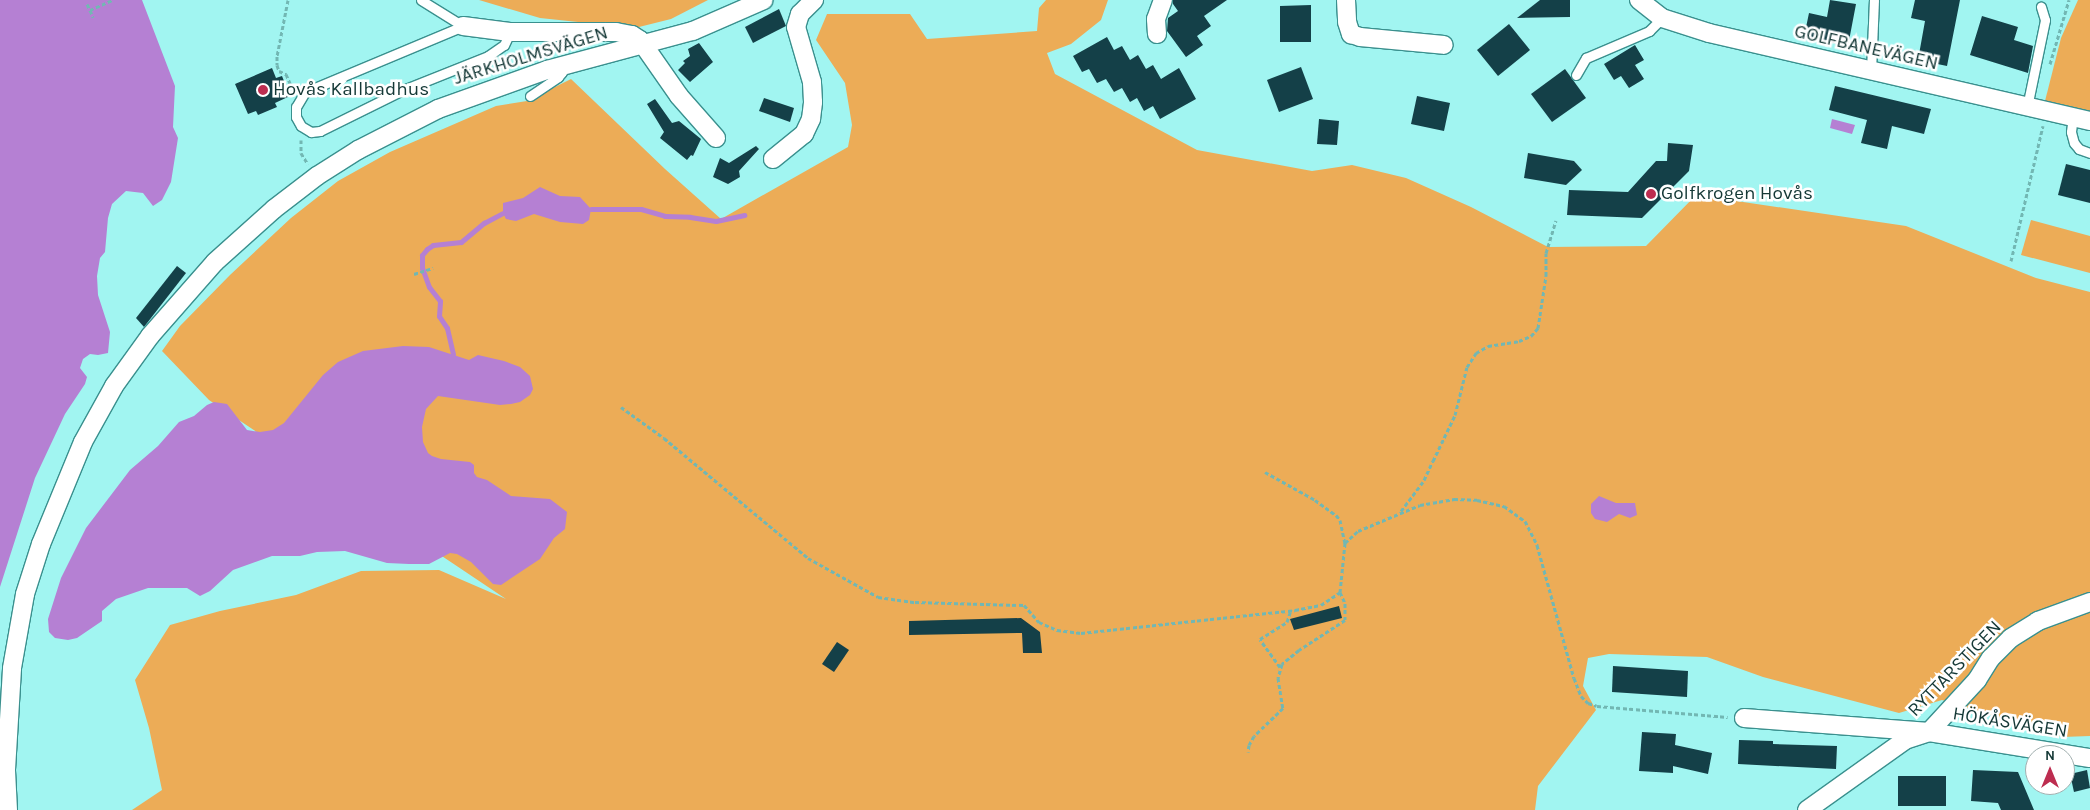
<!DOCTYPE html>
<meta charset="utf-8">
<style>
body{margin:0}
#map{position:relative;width:2090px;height:810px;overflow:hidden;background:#a1f5f1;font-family:Karla,sans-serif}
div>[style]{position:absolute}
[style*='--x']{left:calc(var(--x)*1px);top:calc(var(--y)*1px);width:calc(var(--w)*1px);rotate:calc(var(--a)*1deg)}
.green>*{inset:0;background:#ecac57}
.water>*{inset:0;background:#b580d3}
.stream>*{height:5px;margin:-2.5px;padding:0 2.5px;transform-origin:2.5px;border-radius:2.5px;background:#b580d3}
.building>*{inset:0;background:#144048}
.path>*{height:3px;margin-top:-1.5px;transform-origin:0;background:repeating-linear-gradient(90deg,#72b7b3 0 4px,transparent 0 6.5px)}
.roads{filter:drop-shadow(1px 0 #3a908e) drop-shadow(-1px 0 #3a908e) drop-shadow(0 1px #3a908e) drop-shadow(0 -1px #3a908e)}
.lane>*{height:9px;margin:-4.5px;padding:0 4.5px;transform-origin:4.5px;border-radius:4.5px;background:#fff}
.street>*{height:18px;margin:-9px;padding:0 9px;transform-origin:9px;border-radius:9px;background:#fff}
.dots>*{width:14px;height:14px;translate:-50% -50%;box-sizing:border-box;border:2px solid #fff;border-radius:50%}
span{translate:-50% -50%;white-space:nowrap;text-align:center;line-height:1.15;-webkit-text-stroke:5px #fff;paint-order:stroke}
.street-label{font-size:19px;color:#143836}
.poi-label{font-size:19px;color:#143836}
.left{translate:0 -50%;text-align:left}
.north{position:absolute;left:2025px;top:745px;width:50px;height:50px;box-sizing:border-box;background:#fff;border:1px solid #a1afaf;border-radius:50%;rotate:0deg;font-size:14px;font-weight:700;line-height:20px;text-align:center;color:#143836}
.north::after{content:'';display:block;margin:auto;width:18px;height:22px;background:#bd2d50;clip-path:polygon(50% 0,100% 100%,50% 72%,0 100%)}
</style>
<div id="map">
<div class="green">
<i style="clip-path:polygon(479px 0,708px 0,671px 19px,635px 28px,540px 18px)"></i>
<i style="clip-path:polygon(1046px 0,1108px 0,1101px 20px,1071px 44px,1047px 53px,1055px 74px,1197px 150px,1312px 171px,1352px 165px,1406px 178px,1471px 207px,1548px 247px,1646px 246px,1696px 195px,1906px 226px,2036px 278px,2090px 292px,2090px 736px,2062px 737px,1942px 700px,1899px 713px,1763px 677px,1707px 657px,1609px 654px,1588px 658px,1583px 686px,1596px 710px,1538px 786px,1535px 810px,132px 810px,162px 790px,149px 728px,135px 680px,170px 625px,220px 611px,296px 595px,361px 571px,439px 570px,506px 599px,209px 400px,162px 351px,180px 326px,230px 275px,291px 218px,338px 181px,390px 152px,496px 106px,527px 101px,571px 79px,665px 169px,721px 219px,848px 147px,852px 125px,845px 83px,816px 40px,827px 14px,910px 14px,927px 39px,1037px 31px,1039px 8px)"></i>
<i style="clip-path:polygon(2078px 0,2090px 0,2090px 112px,2045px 101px,2061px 38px)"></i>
<i style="clip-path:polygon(2031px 220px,2090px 236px,2090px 273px,2021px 255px)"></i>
</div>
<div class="water">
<i style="clip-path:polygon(0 0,142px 0,175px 86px,173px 127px,178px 138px,171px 182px,162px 200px,153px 206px,143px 193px,126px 191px,112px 204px,108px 218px,105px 252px,100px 258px,97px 276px,98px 295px,110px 332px,108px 353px,98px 355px,90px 354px,83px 359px,80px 368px,87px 377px,85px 384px,65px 414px,35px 478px,0 587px)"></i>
<i style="clip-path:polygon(1832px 119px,1855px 125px,1852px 134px,1830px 128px)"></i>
<i style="clip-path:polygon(540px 187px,560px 196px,580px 197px,591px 209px,589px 220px,583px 224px,560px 222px,534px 214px,516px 221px,506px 219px,503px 213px,503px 203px,523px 198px)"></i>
<i style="clip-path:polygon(403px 346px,429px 347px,469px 360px,478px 355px,504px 361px,520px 367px,530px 376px,533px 389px,530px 395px,520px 402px,511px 404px,500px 405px,438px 396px,426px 409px,422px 427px,423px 442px,428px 453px,432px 456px,441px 459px,470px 462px,474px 465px,474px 473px,477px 477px,487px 480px,511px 496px,550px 499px,567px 512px,565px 529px,554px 538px,540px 559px,501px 585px,493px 584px,471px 562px,457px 554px,450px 553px,429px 564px,409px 564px,387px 563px,345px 551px,317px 552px,300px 556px,272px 556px,233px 570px,210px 591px,200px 596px,187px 588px,148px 588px,116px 599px,102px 611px,102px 621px,77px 638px,68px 640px,55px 638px,49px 632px,48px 619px,61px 578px,86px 528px,130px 470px,158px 446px,179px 422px,194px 416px,207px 405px,214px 402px,227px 404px,247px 430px,260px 432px,273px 430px,284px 423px,323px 375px,338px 362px,363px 351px)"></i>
<i style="clip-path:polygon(1599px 496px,1616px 503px,1635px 503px,1637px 515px,1630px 518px,1619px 514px,1607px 522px,1595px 519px,1591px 513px,1591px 504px)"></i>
</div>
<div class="stream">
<i style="--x:591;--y:209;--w:50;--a:0"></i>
<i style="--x:641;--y:209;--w:25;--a:16"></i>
<i style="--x:665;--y:216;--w:25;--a:2"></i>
<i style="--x:690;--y:217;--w:26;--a:9"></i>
<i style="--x:716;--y:221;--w:29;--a:-12"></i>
<i style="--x:453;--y:354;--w:27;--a:-103"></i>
<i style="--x:447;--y:328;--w:14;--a:-124"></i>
<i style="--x:439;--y:316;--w:15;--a:-86"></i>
<i style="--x:440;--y:301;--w:18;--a:-128"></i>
<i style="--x:429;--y:287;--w:20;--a:-110"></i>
<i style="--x:422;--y:268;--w:13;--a:-90"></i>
<i style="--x:422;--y:255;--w:8;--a:-50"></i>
<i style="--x:427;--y:249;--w:7;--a:-34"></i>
<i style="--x:433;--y:245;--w:28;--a:-6"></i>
<i style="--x:461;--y:242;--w:30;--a:-40"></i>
<i style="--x:484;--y:223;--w:21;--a:-28"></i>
</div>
<div class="building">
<i style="clip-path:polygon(1173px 0,1227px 0,1204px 16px,1211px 26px,1197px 36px,1203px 45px,1186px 57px,1167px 31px,1168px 18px,1178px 11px,1173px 4px)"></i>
<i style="clip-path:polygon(1540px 0,1570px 0,1570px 17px,1517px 18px)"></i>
<i style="clip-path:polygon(1830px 0,1856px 4px,1848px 46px,1804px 37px,1809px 13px,1827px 17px)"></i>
<i style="clip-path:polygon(1915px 0,1960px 0,1947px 66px,1918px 60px,1925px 21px,1911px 18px)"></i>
<i style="clip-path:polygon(1311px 5px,1311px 42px,1280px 42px,1280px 6px)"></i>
<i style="clip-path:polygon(779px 9px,786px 26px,753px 43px,745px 27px)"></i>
<i style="clip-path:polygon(1982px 16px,2018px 27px,2014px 40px,2033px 46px,2028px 73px,1970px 55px)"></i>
<i style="clip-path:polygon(1509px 24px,1530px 50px,1498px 76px,1477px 50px)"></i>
<i style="clip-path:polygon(1107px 37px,1114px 50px,1122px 46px,1130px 60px,1138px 55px,1146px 69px,1153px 65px,1161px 79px,1179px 68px,1196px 99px,1160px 119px,1153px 106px,1144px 111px,1137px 98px,1130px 102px,1122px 88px,1114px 92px,1106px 79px,1097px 83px,1089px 69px,1082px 72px,1073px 56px)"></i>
<i style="clip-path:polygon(699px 43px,713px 62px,690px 82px,678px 70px,685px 63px,683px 61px,690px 56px,688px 49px)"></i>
<i style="clip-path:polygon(1635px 45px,1644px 60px,1635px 65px,1644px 79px,1629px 88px,1621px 76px,1614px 80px,1604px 64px)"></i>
<i style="clip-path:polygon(1301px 67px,1313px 99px,1279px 112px,1267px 80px)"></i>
<i style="clip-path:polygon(272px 68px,276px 78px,282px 76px,290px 96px,275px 103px,277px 107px,258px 115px,256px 111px,248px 114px,235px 84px)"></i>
<i style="clip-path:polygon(1565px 69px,1586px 98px,1552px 122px,1531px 94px)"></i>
<i style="clip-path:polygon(1835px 86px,1931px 109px,1924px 134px,1892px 126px,1887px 149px,1861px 143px,1867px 120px,1829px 110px)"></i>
<i style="clip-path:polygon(1417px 96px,1450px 103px,1444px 131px,1411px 124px)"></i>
<i style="clip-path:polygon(764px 98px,794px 108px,790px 122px,759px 111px)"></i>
<i style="clip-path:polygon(655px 99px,672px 123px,679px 121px,701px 139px,693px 156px,691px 155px,687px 160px,660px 138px,664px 132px,647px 104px)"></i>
<i style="clip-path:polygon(1319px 119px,1339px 121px,1337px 145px,1317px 144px)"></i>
<i style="clip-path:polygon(1668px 143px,1693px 145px,1689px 171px,1642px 218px,1567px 215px,1569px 190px,1628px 192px,1656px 161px,1667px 161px)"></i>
<i style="clip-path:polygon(756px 146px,759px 149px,739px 171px,740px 177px,728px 184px,713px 177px,720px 158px,729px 163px)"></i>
<i style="clip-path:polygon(1528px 153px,1574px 161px,1582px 170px,1566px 185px,1524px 178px)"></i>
<i style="clip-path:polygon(2066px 164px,2090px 170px,2090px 203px,2058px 195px)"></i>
<i style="clip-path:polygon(177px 266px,186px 273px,144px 327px,136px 318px)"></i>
<i style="clip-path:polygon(1339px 606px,1342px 618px,1294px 630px,1290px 619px)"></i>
<i style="clip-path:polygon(1021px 618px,1040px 632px,1042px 653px,1023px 653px,1022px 633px,909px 635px,909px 621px)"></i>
<i style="clip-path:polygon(837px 642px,849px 650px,834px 672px,822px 664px)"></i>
<i style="clip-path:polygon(1613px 666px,1688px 671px,1687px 697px,1612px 692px)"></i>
<i style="clip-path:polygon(1642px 732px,1676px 734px,1675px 745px,1712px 753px,1708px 774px,1673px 766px,1673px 773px,1639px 771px)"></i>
<i style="clip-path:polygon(1739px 740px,1773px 741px,1773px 744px,1837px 746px,1836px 769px,1738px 764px)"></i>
<i style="clip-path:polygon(1973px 770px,2018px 772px,2034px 810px,2001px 810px,1998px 803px,1971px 801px)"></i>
<i style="clip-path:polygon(2087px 770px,2090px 788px,2074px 792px,2070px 774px)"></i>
<i style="clip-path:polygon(1898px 776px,1946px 776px,1946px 806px,1898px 806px)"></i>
</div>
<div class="path">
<i style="--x:288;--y:0;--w:57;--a:101.1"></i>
<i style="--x:277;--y:56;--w:9;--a:90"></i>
<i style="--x:277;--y:65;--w:6;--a:72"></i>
<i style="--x:279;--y:71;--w:8;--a:23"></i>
<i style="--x:286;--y:74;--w:17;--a:66"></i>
<i style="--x:87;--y:4;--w:7;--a:63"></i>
<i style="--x:90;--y:10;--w:24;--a:-24"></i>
<i style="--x:90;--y:10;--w:8;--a:67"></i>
<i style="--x:2050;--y:64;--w:67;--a:-73.5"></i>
<i style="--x:301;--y:140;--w:13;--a:90"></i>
<i style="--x:301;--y:153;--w:13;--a:58"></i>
<i style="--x:2011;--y:261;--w:139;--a:-76.7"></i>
<i style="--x:414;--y:274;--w:20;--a:-18"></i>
<i style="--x:621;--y:407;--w:53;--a:35.8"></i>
<i style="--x:664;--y:438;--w:187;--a:39.8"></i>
<i style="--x:808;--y:558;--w:80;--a:29.1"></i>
<i style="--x:878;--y:597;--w:37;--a:8"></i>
<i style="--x:915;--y:602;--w:109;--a:1.6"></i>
<i style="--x:1024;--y:605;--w:23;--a:49"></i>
<i style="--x:1039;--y:622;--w:20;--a:24"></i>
<i style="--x:1057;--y:630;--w:24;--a:7"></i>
<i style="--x:1081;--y:633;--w:215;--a:-6.1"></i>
<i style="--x:1295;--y:610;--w:26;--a:-11"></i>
<i style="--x:1321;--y:605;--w:23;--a:-34"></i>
<i style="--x:1340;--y:592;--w:12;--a:66"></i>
<i style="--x:1345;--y:603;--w:17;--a:90"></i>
<i style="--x:1345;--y:620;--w:55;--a:146.9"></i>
<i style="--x:1299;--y:650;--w:22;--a:141"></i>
<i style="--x:1282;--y:664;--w:15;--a:106"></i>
<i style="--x:1278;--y:678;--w:30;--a:81"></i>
<i style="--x:1283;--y:708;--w:40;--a:136"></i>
<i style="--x:1254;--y:736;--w:10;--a:119"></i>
<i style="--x:1249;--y:745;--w:7;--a:98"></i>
<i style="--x:1265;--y:472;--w:57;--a:29.2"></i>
<i style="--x:1315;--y:500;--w:26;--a:36"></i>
<i style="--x:1336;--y:515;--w:6;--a:51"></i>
<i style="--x:1340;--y:520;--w:24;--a:78"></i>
<i style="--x:1345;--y:543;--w:49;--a:95.8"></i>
<i style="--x:1401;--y:511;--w:39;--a:-53"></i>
<i style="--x:1424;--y:480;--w:21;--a:-65"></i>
<i style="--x:1433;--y:461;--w:51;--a:-64.4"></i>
<i style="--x:1455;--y:415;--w:49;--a:-76"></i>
<i style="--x:1467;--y:367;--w:17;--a:-57"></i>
<i style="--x:1476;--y:353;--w:14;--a:-30"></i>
<i style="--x:1488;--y:346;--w:31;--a:-9"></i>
<i style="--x:1519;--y:341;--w:13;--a:-23"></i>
<i style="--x:1531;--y:336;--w:11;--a:-49"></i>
<i style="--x:1538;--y:328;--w:53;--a:-81.3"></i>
<i style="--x:1546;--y:276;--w:23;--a:-90"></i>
<i style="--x:1546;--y:253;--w:34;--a:-73"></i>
<i style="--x:1345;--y:543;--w:18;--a:-43"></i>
<i style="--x:1358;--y:531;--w:67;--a:-22.8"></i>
<i style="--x:1420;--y:505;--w:35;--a:-10"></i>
<i style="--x:1454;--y:499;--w:23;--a:2"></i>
<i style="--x:1477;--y:500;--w:28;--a:13"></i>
<i style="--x:1504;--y:506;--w:26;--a:36"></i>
<i style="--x:1525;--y:521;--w:27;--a:63"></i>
<i style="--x:1537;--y:545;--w:138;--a:74.5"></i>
<i style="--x:1574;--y:678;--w:19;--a:69"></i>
<i style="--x:1581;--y:696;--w:10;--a:45"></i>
<i style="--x:1588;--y:703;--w:9;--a:18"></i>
<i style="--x:1597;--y:706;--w:131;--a:4.8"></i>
<i style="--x:1280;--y:667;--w:34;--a:-126"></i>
<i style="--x:1260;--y:639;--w:32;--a:-32"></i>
<i style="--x:1287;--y:622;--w:13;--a:-72"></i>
</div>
<div class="roads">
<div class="lane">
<i style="--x:421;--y:0;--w:49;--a:31.8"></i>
<i style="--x:463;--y:26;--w:171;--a:157.3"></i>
<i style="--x:305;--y:92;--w:17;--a:121"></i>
<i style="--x:296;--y:107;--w:10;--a:90"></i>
<i style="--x:296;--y:117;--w:10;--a:61"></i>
<i style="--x:301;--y:126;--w:12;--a:31"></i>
<i style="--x:311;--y:132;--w:9;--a:-6"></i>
<i style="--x:320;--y:131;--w:93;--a:-26.3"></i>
<i style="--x:403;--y:90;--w:92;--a:-21.8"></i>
<i style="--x:488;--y:56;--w:19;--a:-35"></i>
<i style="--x:504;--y:45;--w:14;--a:-65"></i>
<i style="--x:1871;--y:71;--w:71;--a:-87.6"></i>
<i style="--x:1576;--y:75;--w:20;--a:-60"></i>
<i style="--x:1586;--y:58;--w:69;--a:-23.2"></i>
<i style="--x:1649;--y:31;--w:18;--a:-45"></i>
<i style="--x:530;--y:96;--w:34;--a:-34"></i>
<i style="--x:558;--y:77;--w:6;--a:-51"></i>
<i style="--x:562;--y:72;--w:5;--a:-101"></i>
<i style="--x:2027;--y:107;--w:89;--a:-78.3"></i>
<i style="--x:2045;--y:20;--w:14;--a:-107"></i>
<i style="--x:2073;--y:117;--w:15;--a:98"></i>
<i style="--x:2071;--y:132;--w:11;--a:75"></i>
<i style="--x:2074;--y:143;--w:8;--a:50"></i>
<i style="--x:2079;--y:149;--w:12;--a:20"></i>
</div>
<div class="street">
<i style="--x:1346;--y:0;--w:22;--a:87"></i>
<i style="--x:1347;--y:22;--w:13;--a:72"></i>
<i style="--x:1351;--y:34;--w:9;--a:18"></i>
<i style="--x:1360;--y:37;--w:84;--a:5.4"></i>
<i style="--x:1639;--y:0;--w:29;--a:38"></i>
<i style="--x:1662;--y:18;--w:49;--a:17.7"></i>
<i style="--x:1709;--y:33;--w:391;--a:13"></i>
<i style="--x:463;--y:26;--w:47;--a:7.3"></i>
<i style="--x:510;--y:32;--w:106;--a:0"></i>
<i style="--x:616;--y:32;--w:16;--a:11"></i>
<i style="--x:632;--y:35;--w:9;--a:32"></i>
<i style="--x:640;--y:40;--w:68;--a:55.1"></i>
<i style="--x:679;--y:96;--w:56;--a:48.6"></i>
<i style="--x:1157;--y:34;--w:15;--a:-94"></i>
<i style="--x:1156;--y:19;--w:20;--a:-70"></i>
<i style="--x:773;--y:159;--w:40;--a:-39"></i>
<i style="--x:804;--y:134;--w:17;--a:-65"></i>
<i style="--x:811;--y:119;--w:17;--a:-83"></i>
<i style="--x:813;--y:102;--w:20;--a:-93"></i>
<i style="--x:812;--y:82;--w:57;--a:-106.2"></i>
<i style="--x:796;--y:27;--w:14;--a:-73"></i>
<i style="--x:800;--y:14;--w:20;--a:-45"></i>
<i style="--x:1744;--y:718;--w:186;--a:4.3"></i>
<i style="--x:1929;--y:732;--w:163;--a:9.2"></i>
<i style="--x:8;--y:810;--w:40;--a:-92.9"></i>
<i style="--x:6;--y:770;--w:102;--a:-86.6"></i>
<i style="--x:12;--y:668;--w:75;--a:-80"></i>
<i style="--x:25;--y:594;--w:52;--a:-72.3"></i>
<i style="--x:41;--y:544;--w:110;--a:-67.6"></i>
<i style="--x:83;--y:442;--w:64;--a:-61"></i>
<i style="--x:114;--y:386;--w:62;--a:-54.2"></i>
<i style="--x:150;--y:336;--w:98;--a:-48.7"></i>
<i style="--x:215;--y:262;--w:79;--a:-41.9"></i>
<i style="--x:274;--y:209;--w:54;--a:-37.5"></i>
<i style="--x:317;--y:176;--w:49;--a:-32.4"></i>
<i style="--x:358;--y:150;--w:90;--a:-27.1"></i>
<i style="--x:438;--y:109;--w:116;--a:-19.7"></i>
<i style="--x:547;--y:70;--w:151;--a:-15"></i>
<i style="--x:693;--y:31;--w:77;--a:-23.6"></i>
<i style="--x:1807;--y:810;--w:120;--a:-35.5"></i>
<i style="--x:1905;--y:740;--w:25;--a:-18"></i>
<i style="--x:1929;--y:732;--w:71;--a:-47.3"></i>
<i style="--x:1977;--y:680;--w:26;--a:-58"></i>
<i style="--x:1991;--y:658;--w:28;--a:-45"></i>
<i style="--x:2011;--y:638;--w:32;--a:-32"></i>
<i style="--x:2038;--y:621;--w:55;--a:-20.1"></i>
</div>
</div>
<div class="dots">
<i style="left:263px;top:90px;background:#bd2d50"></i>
<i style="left:1651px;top:194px;background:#bd2d50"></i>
</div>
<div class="street-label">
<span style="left:1866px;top:48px;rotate:13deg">GOLFBANEVÄGEN</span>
<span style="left:531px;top:56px;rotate:-17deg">JÄRKHOLMSVÄGEN</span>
<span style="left:1955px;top:669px;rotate:-46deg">RYTTARSTIGEN</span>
<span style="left:2010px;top:723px;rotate:9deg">HÖKÅSVÄGEN</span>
</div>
<div class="poi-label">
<span class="left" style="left:273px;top:90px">Hovås Kallbadhus</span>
<span class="left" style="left:1661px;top:194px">Golfkrogen Hovås</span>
</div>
<div class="north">N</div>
</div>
